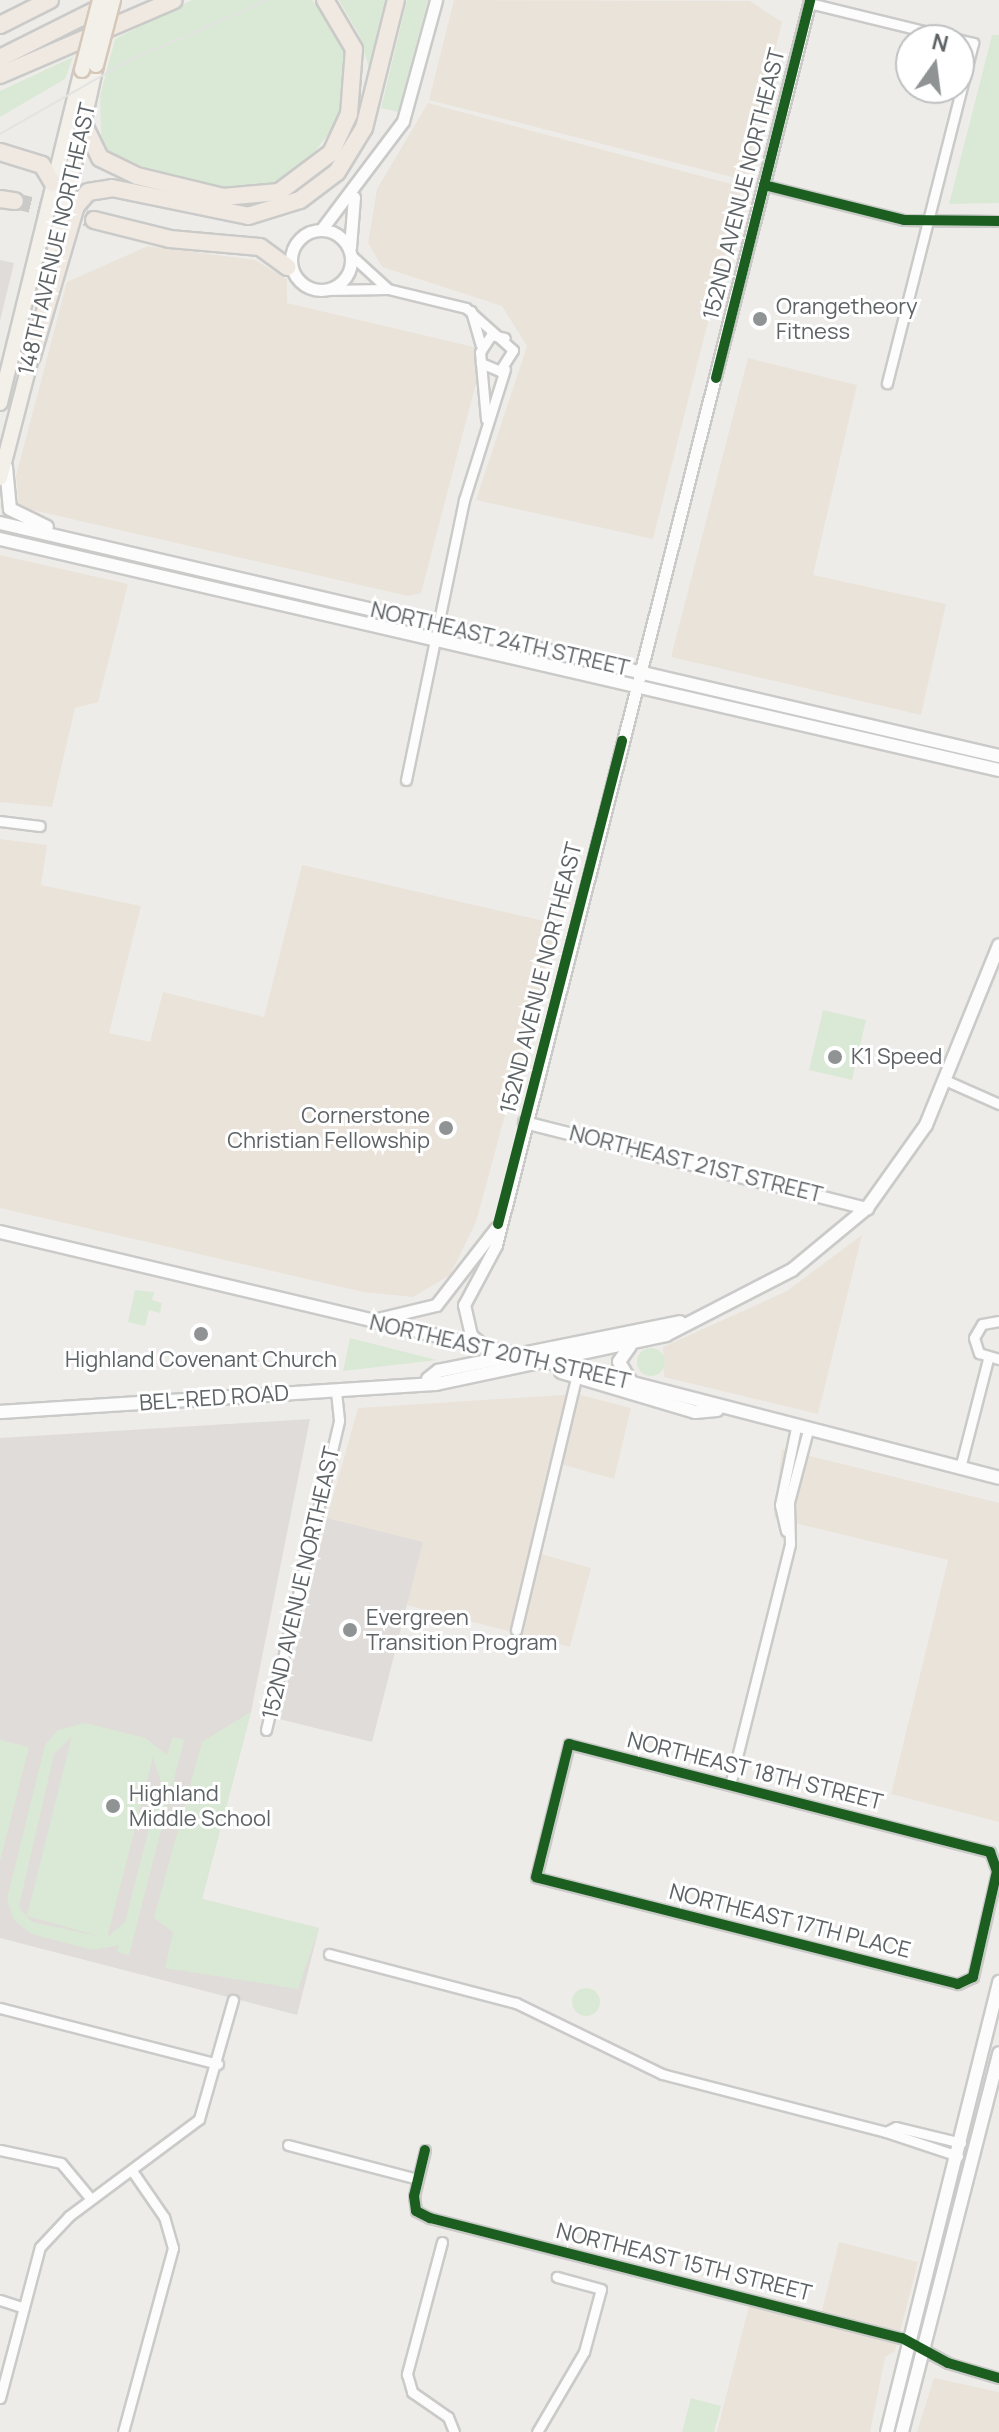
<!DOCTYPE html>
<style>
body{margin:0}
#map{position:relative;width:999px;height:2432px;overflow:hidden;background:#eeece9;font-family:Manrope,sans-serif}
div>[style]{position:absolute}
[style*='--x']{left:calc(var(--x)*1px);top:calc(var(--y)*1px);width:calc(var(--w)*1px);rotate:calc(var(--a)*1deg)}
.commercial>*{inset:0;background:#eae3d9}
.education>*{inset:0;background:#e0dcd9}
.green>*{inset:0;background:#dae9d5}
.round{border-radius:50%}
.motorway-tunnel>*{height:16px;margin-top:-8px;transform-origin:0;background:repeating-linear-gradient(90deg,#cacac8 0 16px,transparent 0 24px)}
.roads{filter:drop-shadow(2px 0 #cacac9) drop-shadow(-2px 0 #cacac9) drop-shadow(0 2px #cacac9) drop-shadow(0 -2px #cacac9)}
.minor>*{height:9px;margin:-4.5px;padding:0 4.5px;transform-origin:4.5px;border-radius:4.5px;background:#fcfcfc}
.tertiary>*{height:11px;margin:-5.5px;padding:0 5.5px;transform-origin:5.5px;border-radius:5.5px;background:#fcfcfc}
.tertiary>.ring{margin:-5.5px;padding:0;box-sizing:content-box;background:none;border:11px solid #fcfcfc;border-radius:50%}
.secondary>*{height:12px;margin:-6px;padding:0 6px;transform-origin:6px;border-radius:6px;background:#fcfcfc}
.primary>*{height:14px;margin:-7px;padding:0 7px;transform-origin:7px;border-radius:7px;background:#f3efe9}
.motorway>*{height:16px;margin:-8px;padding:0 8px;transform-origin:8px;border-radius:8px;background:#f0e9e2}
.tram>*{height:2px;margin:-1px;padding:0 1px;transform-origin:1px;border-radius:1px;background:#e3e3e2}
.bridges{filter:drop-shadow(2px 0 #d5c8b8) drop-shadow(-2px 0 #d5c8b8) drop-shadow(0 2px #d5c8b8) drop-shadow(0 -2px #d5c8b8)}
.primary-bridge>*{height:14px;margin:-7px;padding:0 7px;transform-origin:7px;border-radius:7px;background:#f3efe9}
.cycleway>*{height:10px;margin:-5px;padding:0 5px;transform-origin:5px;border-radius:5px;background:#1b5e20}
.dots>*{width:22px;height:22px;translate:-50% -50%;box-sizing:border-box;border:4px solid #fff;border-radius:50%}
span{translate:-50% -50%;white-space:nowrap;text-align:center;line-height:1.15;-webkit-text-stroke:6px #fff;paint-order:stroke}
.street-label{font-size:22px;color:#5e6366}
.poi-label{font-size:22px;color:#5e6366}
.left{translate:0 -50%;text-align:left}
.right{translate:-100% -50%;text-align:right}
.north{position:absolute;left:895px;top:24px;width:80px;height:80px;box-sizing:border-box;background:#fff;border:2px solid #bfc1c2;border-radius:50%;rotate:14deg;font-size:22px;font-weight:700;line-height:32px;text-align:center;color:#5e6366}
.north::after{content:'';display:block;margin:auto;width:28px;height:36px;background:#909394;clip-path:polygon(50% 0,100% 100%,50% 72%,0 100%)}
</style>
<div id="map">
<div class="commercial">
<i style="clip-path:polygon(454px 0,750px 1px,782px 22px,744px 180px,429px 100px)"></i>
<i style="clip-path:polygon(428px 103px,742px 187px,653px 539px,476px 500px,527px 346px,502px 306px,382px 267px,368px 243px,377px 189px)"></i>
<i style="clip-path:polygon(148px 246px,255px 260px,287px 279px,287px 303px,474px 347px,479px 372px,421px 593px,408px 596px,19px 507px,16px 476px,67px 282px)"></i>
<i style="clip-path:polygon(748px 358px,857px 385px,813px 575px,946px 604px,921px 715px,671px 657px)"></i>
<i style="clip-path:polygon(0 555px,128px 584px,98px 702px,75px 708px,52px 807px,0 802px)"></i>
<i style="clip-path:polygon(0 839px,47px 845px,41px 885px,141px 906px,109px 1033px,150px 1042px,163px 992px,264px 1017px,302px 865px,557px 924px,476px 1222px,450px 1275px,413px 1297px,363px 1292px,0 1208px)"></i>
<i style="clip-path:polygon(862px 1235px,818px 1414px,664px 1377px,663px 1347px,787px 1291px)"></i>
<i style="clip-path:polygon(577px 1394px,631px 1408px,614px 1479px,560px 1464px,537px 1553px,591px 1568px,570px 1647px,407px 1605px,422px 1542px,327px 1518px,358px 1408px)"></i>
<i style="clip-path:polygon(782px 1449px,999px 1503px,999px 1822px,891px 1794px,948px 1560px,774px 1518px)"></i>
<i style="clip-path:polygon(839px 2242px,918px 2262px,895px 2351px,885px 2357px,870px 2432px,717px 2432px,749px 2306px,819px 2322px)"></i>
<i style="clip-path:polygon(934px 2378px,999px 2392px,999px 2432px,917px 2432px)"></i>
</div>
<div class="education">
<i style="clip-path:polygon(0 260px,14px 263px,0 321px)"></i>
<i style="clip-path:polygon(310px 1419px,251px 1712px,202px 1899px,319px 1928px,297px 2015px,0 1938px,0 1438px)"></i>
<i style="clip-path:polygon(327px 1518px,423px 1542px,372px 1742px,279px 1719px)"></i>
</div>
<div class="green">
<i style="clip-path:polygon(192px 0,312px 0,341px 35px,349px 62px,343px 115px,303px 167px,267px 186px,236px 190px,176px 179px,110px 154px,101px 136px,100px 96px,115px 39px)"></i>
<i style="clip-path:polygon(339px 0,385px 0,369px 68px,359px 35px)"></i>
<i style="clip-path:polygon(407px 0,428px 0,398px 112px,381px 108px)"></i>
<i style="clip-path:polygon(992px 35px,999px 35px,999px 203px,949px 204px)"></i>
<i style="clip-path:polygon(73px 57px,65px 79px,0 117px,0 91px)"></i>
<i style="clip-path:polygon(823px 1010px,866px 1020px,852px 1080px,809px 1070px)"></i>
<i style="clip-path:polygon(135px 1290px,154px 1292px,152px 1300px,162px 1303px,160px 1313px,149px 1310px,145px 1326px,128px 1322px)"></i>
<i style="clip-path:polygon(350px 1338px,437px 1360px,343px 1371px)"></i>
<i class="round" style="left:637px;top:1348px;width:28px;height:28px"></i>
<i style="clip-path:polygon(251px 1712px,202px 1899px,319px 1928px,298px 1989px,165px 1968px,173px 1932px,154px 1918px,202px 1742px)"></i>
<i style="clip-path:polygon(evenodd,85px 1723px,145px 1738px,167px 1755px,173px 1737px,184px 1740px,129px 1955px,117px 1952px,119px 1945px,93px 1950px,32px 1934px,14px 1920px,7px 1899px,45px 1745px,58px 1730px,85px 1723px,72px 1736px,27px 1916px,106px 1938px,32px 1922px,23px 1913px,19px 1906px,54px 1754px,72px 1736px,85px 1723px,153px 1757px,161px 1782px,125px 1922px,107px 1938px,153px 1757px)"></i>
<i style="clip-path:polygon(0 1740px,29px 1747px,0 1861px)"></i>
<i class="round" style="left:572px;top:1988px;width:28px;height:28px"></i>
<i style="clip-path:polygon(691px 2398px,721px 2406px,714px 2432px,682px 2432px)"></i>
</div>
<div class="motorway-tunnel">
<i style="--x:15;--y:201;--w:81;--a:13.5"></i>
</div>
<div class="roads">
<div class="minor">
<i style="--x:809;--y:3;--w:169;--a:13.7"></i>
<i style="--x:973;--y:43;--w:351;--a:104.2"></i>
<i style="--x:764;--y:185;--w:144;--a:14"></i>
<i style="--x:904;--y:220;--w:95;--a:0.6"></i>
<i style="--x:352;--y:256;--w:49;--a:42.5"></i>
<i style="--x:325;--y:290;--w:63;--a:-0.9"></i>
<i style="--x:388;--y:289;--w:80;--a:13.7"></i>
<i style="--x:466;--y:308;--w:63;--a:41.8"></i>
<i style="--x:513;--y:350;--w:25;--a:122"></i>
<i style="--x:500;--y:371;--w:21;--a:-157"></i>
<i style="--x:471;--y:311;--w:35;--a:74"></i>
<i style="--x:486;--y:419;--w:67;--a:-95.1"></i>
<i style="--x:480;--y:352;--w:20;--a:-57"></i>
<i style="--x:491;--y:335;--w:14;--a:12"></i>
<i style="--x:406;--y:780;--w:286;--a:-78.3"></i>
<i style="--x:464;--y:500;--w:137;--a:-72.6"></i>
<i style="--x:0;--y:821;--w:40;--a:7.1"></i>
<i style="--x:947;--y:1081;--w:57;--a:23.9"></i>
<i style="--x:999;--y:1321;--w:17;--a:170"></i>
<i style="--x:982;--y:1324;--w:16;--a:120"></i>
<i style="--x:974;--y:1338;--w:16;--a:72"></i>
<i style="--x:979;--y:1353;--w:21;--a:17"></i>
<i style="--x:960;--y:1468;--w:113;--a:-75.6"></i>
<i style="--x:786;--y:1531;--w:27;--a:-103"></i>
<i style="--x:780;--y:1505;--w:79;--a:-78.3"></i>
<i style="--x:516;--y:1630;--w:258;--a:-76.6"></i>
<i style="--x:266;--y:1730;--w:318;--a:-76.7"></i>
<i style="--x:339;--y:1420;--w:30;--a:-96"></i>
<i style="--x:569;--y:1744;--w:435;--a:14.4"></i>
<i style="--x:990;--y:1852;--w:20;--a:70"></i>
<i style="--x:997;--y:1871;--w:109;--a:102.8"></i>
<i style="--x:973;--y:1977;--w:17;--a:155"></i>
<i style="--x:958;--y:1984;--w:435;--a:-165.8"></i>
<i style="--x:536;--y:1877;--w:137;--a:-76.1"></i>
<i style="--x:730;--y:1785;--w:248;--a:-76"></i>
<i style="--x:790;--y:1544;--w:42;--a:-91.4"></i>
<i style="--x:789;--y:1502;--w:74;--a:-75.2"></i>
<i style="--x:329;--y:1954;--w:193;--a:14.7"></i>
<i style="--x:516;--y:2003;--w:162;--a:25.9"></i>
<i style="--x:662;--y:2074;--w:231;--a:14.5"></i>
<i style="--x:0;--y:2008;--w:225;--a:14.4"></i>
<i style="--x:288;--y:2145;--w:134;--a:14.7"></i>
<i style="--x:0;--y:2150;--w:62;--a:12"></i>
<i style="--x:61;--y:2163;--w:47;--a:50.2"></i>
<i style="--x:425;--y:2150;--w:47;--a:103.4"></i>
<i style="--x:414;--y:2196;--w:15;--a:82"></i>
<i style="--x:416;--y:2211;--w:16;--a:27"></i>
<i style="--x:430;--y:2218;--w:487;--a:14.3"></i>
<i style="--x:902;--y:2338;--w:52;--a:28.5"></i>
<i style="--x:948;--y:2363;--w:53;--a:16.4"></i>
<i style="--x:958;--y:2156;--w:76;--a:-161.6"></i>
<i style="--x:886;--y:2132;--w:11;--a:-27"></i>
<i style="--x:896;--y:2127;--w:67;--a:13.8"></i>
<i style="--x:442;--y:2242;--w:137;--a:104.9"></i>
<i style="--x:407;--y:2374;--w:19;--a:74"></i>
<i style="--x:412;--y:2392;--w:44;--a:34.8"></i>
<i style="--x:448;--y:2417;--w:16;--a:68"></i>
<i style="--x:0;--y:2300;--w:25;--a:18"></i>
<i style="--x:0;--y:2398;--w:156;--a:-75.2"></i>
<i style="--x:40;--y:2247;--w:42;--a:-46.9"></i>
<i style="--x:69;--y:2216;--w:162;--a:-36.7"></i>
<i style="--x:199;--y:2119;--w:124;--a:-74.1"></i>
<i style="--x:123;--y:2432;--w:191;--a:-74.8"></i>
<i style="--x:173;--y:2248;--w:32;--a:-106"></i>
<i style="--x:164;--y:2217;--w:55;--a:-124.6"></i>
<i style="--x:537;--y:2432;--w:93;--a:-59.6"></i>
<i style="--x:584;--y:2352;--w:65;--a:-74.9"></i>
<i style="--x:601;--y:2289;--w:46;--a:-164.7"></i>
</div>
<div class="tertiary">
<i class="ring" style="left:291px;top:230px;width:49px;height:49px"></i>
<i style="--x:321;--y:230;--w:136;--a:-53"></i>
<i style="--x:403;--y:121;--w:125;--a:-74.7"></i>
<i style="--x:350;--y:247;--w:50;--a:-85.4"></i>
<i style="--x:524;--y:1122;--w:354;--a:14.1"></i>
<i style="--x:373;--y:1320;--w:65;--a:-13.4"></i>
<i style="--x:436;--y:1305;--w:98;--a:-52.1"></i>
<i style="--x:486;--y:1348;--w:20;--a:-139"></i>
<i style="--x:471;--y:1335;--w:31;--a:-103"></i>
<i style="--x:464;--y:1305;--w:68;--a:-61.9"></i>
<i style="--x:496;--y:1245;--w:1284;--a:-75.84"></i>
</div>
<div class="secondary">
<i style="--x:6;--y:467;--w:42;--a:84.6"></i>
<i style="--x:10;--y:509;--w:41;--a:25.9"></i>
<i style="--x:0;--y:523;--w:1026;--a:13.13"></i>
<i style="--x:0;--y:539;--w:1025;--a:13.02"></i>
<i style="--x:0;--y:1232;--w:611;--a:13.35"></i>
<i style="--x:594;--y:1373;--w:418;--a:14.5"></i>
<i style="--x:630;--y:1346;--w:19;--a:125"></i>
<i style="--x:619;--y:1362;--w:23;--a:59"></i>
<i style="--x:561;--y:1372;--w:140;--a:16.6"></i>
<i style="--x:695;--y:1412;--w:22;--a:-5"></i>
<i style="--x:428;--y:1379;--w:13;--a:-39"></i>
<i style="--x:438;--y:1371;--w:247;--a:-11.4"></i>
<i style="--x:0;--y:1412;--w:437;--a:-3.7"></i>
<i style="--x:436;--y:1384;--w:235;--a:-12"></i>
<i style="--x:666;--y:1335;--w:142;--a:-27.3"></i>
<i style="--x:792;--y:1270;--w:97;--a:-39.6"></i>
<i style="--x:867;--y:1208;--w:102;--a:-54.6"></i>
<i style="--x:926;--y:1125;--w:194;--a:-67.9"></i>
<i style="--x:887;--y:2432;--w:464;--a:-76"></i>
<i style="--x:902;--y:2432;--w:391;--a:-75.6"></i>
</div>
<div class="primary">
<i style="--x:52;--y:264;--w:204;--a:-77.5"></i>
<i style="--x:0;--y:403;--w:343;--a:-76.2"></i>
<i style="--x:0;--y:478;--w:135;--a:-75.5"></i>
</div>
<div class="motorway">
<i style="--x:0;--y:25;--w:56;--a:-26.6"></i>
<i style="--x:0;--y:58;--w:119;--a:-26.6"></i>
<i style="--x:0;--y:75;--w:189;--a:-23.3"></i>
<i style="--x:83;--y:123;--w:39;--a:64"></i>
<i style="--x:100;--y:158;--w:41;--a:25.9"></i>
<i style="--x:137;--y:176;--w:89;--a:13.7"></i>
<i style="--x:223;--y:197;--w:56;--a:-5.1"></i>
<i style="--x:279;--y:192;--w:65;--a:-36.9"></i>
<i style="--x:331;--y:153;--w:43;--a:-65.2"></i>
<i style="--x:349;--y:114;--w:65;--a:-85.6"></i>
<i style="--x:354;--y:49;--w:57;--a:-120.6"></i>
<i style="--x:0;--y:152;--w:44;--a:17.2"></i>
<i style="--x:42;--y:165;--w:21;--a:59"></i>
<i style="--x:0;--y:199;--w:15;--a:8"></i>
<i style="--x:94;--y:220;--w:78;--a:14"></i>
<i style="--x:170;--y:239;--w:90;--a:5.1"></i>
<i style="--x:260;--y:247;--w:34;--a:36"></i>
<i style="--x:32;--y:356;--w:156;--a:-73.7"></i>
<i style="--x:76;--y:206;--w:18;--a:-49"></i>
<i style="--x:88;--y:192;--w:24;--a:-9"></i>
<i style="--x:112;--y:188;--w:139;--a:11.6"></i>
<i style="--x:248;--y:216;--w:54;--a:-17.1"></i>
<i style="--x:300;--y:200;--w:46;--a:-37.1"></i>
<i style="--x:337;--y:172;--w:52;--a:-58.5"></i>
<i style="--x:364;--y:128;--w:132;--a:-76"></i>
</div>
</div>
<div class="tram">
<i style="--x:0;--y:134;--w:145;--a:-29.7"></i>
<i style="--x:126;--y:62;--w:155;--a:-23.6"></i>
</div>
<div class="bridges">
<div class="primary-bridge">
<i style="--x:96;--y:65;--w:67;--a:-75.3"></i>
<i style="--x:82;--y:70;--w:72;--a:-75.6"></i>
</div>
</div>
<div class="cycleway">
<i style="--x:764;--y:185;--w:144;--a:14"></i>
<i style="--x:904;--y:220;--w:95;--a:0.6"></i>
<i style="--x:716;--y:378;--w:390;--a:-76"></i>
<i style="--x:498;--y:1224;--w:499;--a:-75.6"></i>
<i style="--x:569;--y:1744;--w:435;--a:14.4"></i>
<i style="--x:990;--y:1852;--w:20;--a:70"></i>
<i style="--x:997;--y:1871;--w:109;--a:102.8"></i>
<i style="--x:973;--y:1977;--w:17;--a:155"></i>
<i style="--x:958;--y:1984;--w:435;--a:-165.8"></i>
<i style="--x:536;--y:1877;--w:137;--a:-76.1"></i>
<i style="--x:425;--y:2150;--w:47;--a:103.4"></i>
<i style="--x:414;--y:2196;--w:15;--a:82"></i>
<i style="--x:416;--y:2211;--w:16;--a:27"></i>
<i style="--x:430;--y:2218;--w:487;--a:14.3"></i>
<i style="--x:902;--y:2338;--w:52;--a:28.5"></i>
<i style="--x:948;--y:2363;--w:53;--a:16.4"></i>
</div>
<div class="dots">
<i style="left:760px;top:319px;background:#909394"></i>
<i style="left:835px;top:1057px;background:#909394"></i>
<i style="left:446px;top:1128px;background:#909394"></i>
<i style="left:201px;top:1334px;background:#909394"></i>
<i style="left:350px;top:1630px;background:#909394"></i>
<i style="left:113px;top:1806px;background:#909394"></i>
</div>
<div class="street-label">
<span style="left:744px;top:184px;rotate:-76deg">152ND AVENUE NORTHEAST</span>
<span style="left:57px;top:239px;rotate:-77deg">148TH AVENUE NORTHEAST</span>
<span style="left:500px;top:639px;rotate:13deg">NORTHEAST 24TH STREET</span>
<span style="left:541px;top:978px;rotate:-76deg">152ND AVENUE NORTHEAST</span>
<span style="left:696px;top:1164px;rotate:14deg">NORTHEAST 21ST STREET</span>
<span style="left:500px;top:1352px;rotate:13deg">NORTHEAST 20TH STREET</span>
<span style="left:214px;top:1398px;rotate:-4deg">BEL-RED ROAD</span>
<span style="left:301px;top:1583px;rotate:-77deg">152ND AVENUE NORTHEAST</span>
<span style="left:755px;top:1771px;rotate:14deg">NORTHEAST 18TH STREET</span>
<span style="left:790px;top:1921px;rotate:14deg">NORTHEAST 17TH PLACE</span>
<span style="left:684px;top:2262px;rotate:14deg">NORTHEAST 15TH STREET</span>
</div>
<div class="poi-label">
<span class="left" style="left:776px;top:319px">Orangetheory<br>Fitness</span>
<span class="left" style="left:851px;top:1057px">K1 Speed</span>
<span class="right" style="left:430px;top:1128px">Cornerstone<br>Christian Fellowship</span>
<span style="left:201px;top:1360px">Highland Covenant Church</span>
<span class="left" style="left:366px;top:1630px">Evergreen<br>Transition Program</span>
<span class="left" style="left:129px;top:1806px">Highland<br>Middle School</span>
</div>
<div class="north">N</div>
</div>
